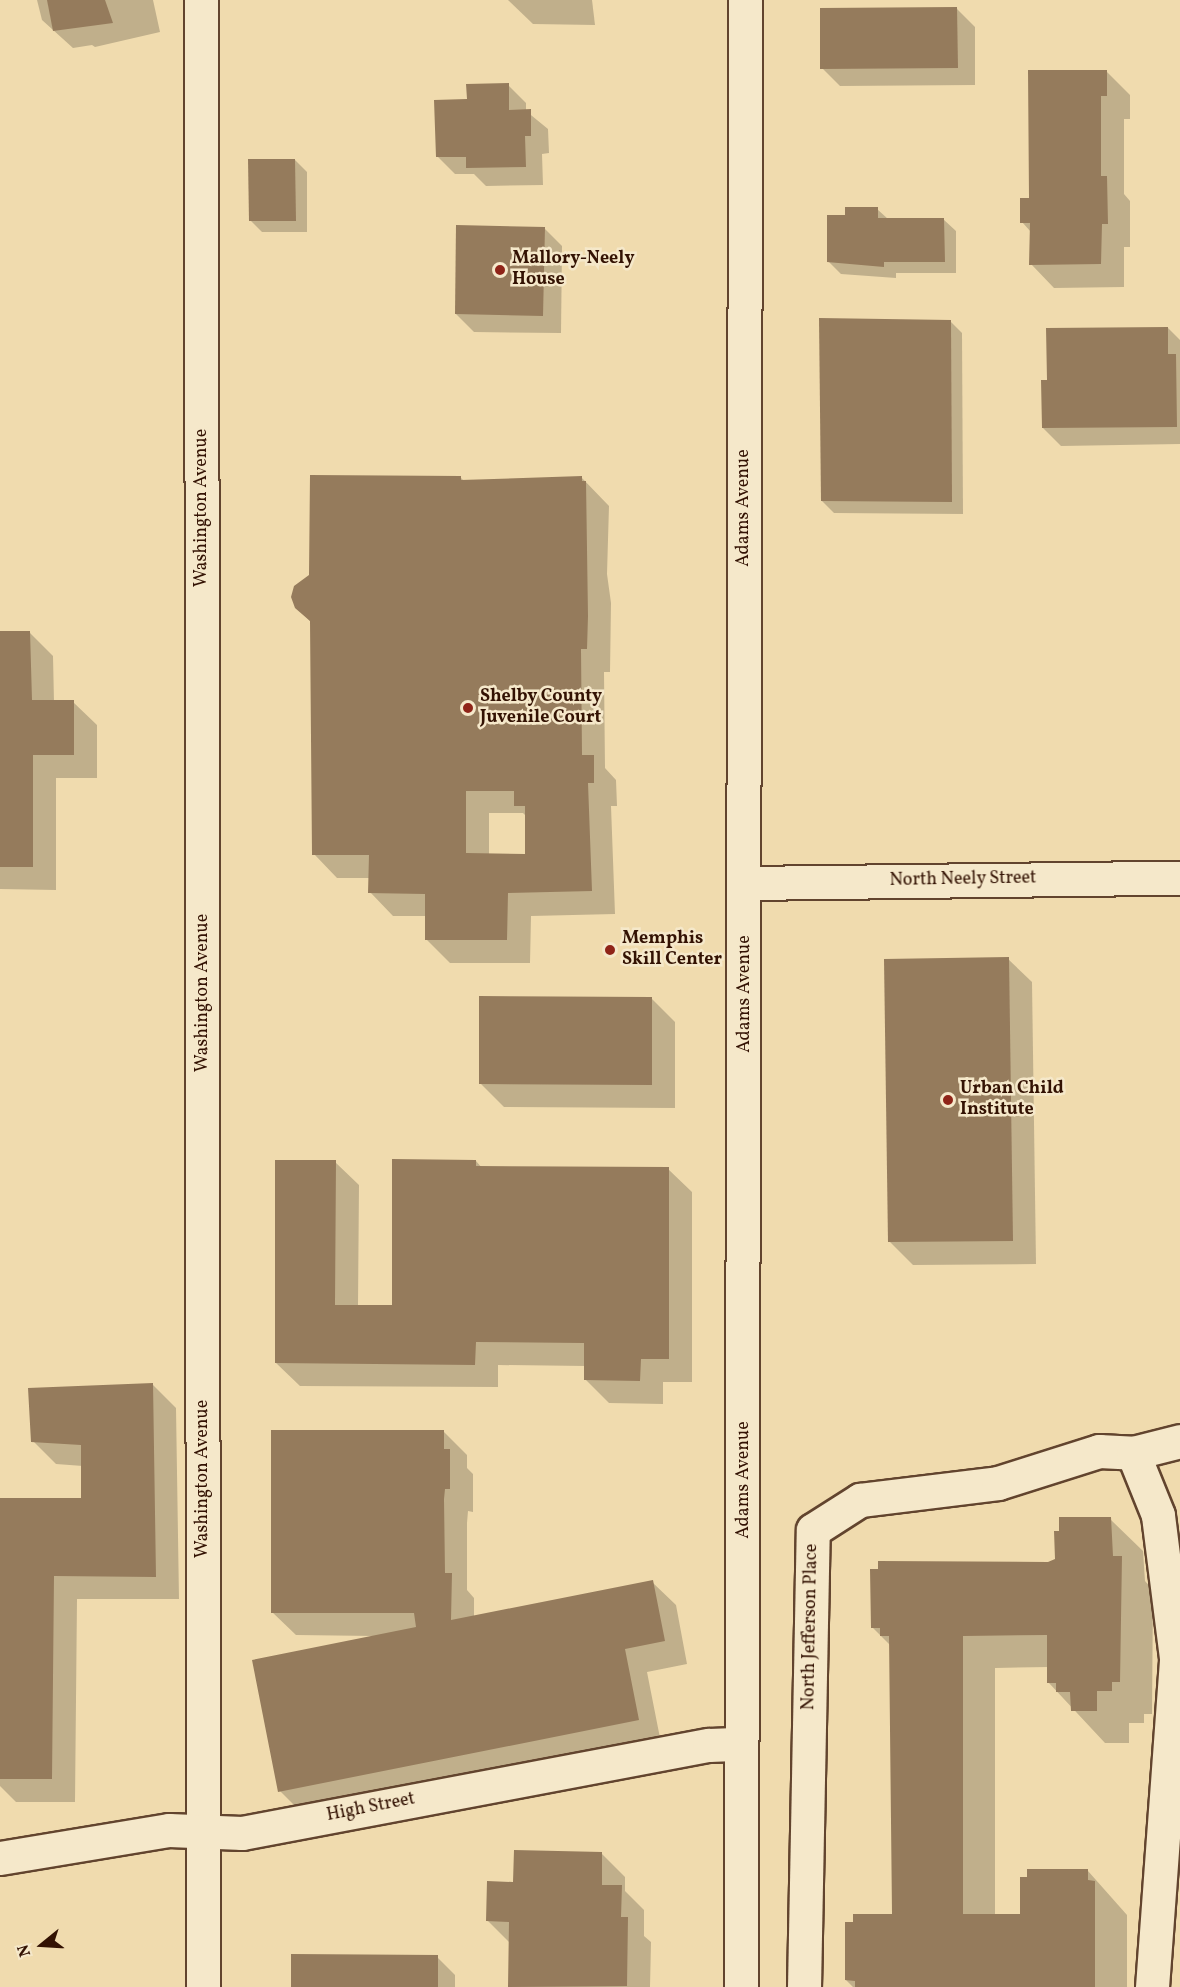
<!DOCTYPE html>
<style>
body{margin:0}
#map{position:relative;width:1180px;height:1987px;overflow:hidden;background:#f0dbae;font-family:Vollkorn,serif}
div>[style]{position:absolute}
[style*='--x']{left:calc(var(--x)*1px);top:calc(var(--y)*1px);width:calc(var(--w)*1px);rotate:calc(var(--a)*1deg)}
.shadow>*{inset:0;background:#0003}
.building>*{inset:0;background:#957b5c}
.roads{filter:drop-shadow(2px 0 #62442e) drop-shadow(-2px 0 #62442e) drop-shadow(0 2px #62442e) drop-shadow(0 -2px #62442e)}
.minor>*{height:33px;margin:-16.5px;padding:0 16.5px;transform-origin:16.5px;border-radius:16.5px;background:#f5e8ca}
.dots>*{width:16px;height:16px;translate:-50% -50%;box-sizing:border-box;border:3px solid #f5e8ca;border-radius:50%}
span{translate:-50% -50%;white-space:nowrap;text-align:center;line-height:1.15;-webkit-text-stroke:5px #f5e8ca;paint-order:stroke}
.poi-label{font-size:18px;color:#331203;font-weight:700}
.left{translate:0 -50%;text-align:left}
.street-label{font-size:18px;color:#331203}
.north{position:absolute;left:12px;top:1915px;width:60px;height:60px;-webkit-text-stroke:4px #f5e8ca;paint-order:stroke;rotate:252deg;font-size:16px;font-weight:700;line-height:24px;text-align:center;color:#331203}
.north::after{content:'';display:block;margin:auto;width:21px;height:27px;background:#331203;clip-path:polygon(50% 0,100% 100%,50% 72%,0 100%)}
</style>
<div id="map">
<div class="shadow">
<i style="clip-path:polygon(37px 0,153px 0,160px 32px,95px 47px,92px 45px,73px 48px,42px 20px)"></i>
<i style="clip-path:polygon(508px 0,592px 0,595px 25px,533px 24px)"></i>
<i style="clip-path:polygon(957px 9px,975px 27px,975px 85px,840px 86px,822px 68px)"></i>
<i style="clip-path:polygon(1107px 72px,1130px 95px,1130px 119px,1124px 119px,1124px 194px,1130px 201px,1130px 247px,1124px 247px,1124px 287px,1054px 288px,1031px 264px,1031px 232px,1022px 222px,1031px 199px)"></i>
<i style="clip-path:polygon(508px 85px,526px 103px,526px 111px,548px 129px,549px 153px,542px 154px,543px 185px,486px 186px,474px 174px,455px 174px,437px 156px,468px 101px)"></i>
<i style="clip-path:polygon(295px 160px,307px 172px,307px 232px,262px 232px,250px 220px)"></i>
<i style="clip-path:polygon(877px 209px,888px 219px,943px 219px,956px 231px,956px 273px,896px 273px,896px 278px,841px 274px,829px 262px,847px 217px)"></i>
<i style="clip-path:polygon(544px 228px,562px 246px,561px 333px,474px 332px,456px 314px)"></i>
<i style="clip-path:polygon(950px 321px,962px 333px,963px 514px,834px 513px,822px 501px)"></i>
<i style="clip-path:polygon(1168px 328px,1180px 340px,1180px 444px,1061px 446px,1043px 428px,1049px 382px)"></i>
<i style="clip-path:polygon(evenodd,581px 477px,609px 506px,607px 574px,611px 603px,610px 672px,604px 672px,605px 768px,616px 780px,617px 806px,611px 806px,615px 914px,531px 916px,530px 963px,450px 963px,426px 939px,426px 916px,393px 916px,370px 892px,370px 878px,337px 878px,314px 854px,312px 623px,296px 607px,461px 478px,465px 482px,581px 477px,489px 813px,523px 813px,527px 817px,527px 855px,489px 855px,489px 813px)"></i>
<i style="clip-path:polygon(0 632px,29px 632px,53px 656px,54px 702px,73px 702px,97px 725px,97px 778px,56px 778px,56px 890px,0 889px)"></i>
<i style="clip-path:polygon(1008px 959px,1032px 982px,1036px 1264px,913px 1265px,890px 1242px)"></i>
<i style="clip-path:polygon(652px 999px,675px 1022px,675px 1108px,504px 1107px,481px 1084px)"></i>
<i style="clip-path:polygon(476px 1161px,482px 1168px,668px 1169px,692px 1192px,692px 1382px,663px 1382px,663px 1404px,609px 1403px,586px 1380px,586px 1366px,498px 1365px,498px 1387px,300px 1386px,276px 1363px,335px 1162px,359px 1185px,358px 1306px,393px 1306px)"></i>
<i style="clip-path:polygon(153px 1385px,176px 1408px,179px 1599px,77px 1599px,75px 1802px,16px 1802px,0 1786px,0 1500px,83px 1500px,83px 1466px,56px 1464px,33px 1441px)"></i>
<i style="clip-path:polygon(444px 1432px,467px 1455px,467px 1468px,473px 1474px,473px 1512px,468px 1511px,467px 1523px,467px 1590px,474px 1598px,474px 1617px,652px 1582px,676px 1605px,687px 1664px,647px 1672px,661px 1743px,303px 1814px,280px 1791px,374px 1636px,296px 1635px,272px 1612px)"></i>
<i style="clip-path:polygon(1110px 1519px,1143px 1551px,1145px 1581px,1153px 1590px,1152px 1714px,1144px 1714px,1144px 1723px,1129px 1723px,1129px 1743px,1105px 1743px,1049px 1683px,1049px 1667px,995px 1668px,995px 1916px,1022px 1916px,1088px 1871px,1127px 1915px,1127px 1987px,853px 1987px,846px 1980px,893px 1915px,891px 1646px,872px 1627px,1056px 1560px)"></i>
<i style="clip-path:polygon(601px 1853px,625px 1877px,625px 1891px,644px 1910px,644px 1936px,651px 1942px,650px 1987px,510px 1987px,511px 1944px,488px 1921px,515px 1883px)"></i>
<i style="clip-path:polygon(437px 1957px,455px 1975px,455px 1987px,292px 1987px)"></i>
</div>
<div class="building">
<i style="clip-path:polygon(47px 0,105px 0,113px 23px,53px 31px)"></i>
<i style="clip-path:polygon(957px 7px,958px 68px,820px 69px,820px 8px)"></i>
<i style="clip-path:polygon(1028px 70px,1107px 70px,1107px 96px,1101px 96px,1101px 176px,1107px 176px,1108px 224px,1102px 224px,1101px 264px,1029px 265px,1030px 223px,1020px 223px,1020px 198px,1029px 198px)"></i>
<i style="clip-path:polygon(509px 83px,509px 110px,531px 109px,531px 136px,525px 136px,526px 167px,466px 168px,466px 157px,436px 157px,434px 100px,467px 99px,466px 84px)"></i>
<i style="clip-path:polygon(248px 159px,295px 159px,296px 221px,249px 221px)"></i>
<i style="clip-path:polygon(845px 207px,878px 207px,878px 218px,944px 218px,945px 262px,884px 262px,884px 267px,827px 262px,827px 215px,845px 215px)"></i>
<i style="clip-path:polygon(456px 225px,545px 227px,543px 316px,455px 314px)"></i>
<i style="clip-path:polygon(819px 318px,951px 320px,952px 502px,821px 501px)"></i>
<i style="clip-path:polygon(1168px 327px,1168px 354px,1176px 354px,1177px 427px,1042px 428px,1041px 380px,1047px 380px,1046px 328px)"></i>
<i style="clip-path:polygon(evenodd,310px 475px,461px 476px,461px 480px,582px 476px,582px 481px,586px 481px,588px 616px,587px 649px,581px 649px,582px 755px,594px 755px,594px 783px,588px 783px,592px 891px,508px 893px,507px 940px,425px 940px,425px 894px,368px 893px,369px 855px,312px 855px,310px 621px,295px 608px,291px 597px,294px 586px,309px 575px,310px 475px,466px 791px,514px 791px,514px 806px,525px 806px,525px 854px,466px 853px,466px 791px)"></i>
<i style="clip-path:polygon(0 631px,30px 631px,32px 700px,74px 700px,74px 755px,33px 755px,33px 867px,0 867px)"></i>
<i style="clip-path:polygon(1009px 957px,1013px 1241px,888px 1242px,884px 959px)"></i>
<i style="clip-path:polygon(479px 996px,652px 997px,652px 1085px,479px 1084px)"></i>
<i style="clip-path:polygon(392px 1159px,476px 1160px,476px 1166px,669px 1167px,669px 1359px,641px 1359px,640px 1381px,584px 1380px,584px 1343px,476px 1342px,475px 1365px,275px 1363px,275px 1160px,336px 1160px,335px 1305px,392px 1305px)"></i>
<i style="clip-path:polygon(153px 1383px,156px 1577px,54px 1576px,52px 1779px,0 1779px,0 1498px,81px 1498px,81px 1445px,31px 1442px,28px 1388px)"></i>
<i style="clip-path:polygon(271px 1430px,444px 1430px,444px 1449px,450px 1449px,450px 1489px,445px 1489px,444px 1499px,445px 1573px,452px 1573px,451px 1620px,653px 1580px,665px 1641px,625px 1649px,639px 1720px,278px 1792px,252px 1660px,416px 1627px,414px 1613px,271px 1613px)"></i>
<i style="clip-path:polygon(1059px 1517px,1111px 1517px,1113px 1556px,1122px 1556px,1120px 1682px,1112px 1682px,1112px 1691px,1097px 1691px,1097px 1711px,1071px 1711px,1070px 1692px,1056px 1692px,1056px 1683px,1047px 1683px,1047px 1635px,963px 1636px,963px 1914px,1020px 1914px,1020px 1877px,1027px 1877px,1027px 1869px,1088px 1869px,1088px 1880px,1095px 1881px,1095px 1987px,855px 1987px,855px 1981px,845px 1980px,845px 1922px,853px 1922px,853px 1914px,892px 1914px,889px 1636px,880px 1636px,880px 1628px,871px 1628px,870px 1569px,878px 1569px,878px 1561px,1048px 1562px,1055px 1559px,1054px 1531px,1059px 1531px)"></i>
<i style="clip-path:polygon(514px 1850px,602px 1852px,602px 1885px,622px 1885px,621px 1917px,628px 1917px,627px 1986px,508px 1987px,509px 1922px,486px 1921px,487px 1881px,513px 1882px)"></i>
<i style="clip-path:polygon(291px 1954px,438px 1955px,438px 1987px,291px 1987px)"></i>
</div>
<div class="roads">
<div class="minor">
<i style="--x:201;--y:0;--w:1987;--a:89.94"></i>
<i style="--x:745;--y:883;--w:435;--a:-0.7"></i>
<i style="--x:0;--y:1858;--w:171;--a:-9.4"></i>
<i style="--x:169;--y:1830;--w:73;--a:2.4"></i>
<i style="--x:242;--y:1833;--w:475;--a:-10.7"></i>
<i style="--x:709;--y:1745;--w:32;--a:-2"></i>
<i style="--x:741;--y:1987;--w:1987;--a:-89.88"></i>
<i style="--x:804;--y:1987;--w:457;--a:-88.9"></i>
<i style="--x:813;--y:1530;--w:56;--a:-32.6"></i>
<i style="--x:860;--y:1500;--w:139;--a:-7"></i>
<i style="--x:998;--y:1483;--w:106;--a:-17.6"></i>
<i style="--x:1099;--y:1451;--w:34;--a:3"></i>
<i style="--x:1152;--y:1987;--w:330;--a:-85.8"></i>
<i style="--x:1176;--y:1658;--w:144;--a:-97.2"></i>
<i style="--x:1158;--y:1515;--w:67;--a:-112"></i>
<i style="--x:1133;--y:1453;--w:49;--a:-14.3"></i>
</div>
</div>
<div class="dots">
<i style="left:500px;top:270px;background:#8f2418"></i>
<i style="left:468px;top:708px;background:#8f2418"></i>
<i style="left:610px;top:950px;background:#8f2418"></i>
<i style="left:948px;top:1100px;background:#8f2418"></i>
</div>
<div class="poi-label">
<span class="left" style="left:512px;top:270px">Mallory-Neely<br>House</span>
<span class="left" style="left:480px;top:708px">Shelby County<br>Juvenile Court</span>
<span class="left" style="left:622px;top:950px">Memphis<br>Skill Center</span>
<span class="left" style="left:960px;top:1100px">Urban Child<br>Institute</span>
</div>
<div class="street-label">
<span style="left:202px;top:508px;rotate:-90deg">Washington Avenue</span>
<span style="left:744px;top:508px;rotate:-90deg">Adams Avenue</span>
<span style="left:963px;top:880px;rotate:-1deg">North Neely Street</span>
<span style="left:203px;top:993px;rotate:-90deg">Washington Avenue</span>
<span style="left:745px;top:994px;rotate:-90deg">Adams Avenue</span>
<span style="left:203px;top:1479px;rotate:-90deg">Washington Avenue</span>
<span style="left:744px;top:1480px;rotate:-90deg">Adams Avenue</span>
<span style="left:811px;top:1627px;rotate:-89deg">North Jefferson Place</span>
<span style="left:371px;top:1808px;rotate:-11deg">High Street</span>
</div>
<div class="north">N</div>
</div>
